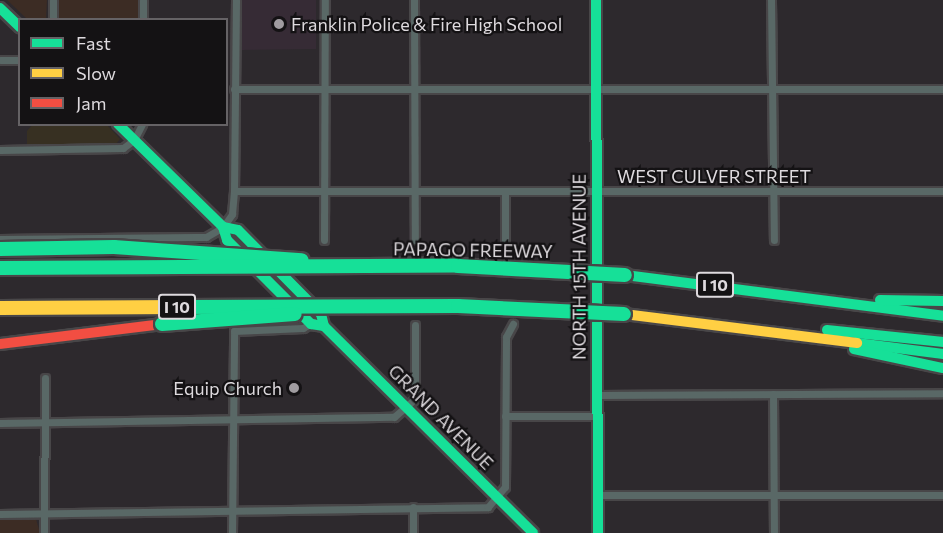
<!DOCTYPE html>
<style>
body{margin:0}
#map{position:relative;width:943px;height:533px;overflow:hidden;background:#2d292d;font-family:Commissioner,sans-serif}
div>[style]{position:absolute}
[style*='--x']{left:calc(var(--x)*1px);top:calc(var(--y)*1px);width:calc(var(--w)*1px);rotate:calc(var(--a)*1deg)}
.commercial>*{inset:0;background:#373022}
.industrial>*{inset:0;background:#3c2c24}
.built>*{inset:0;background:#362b35}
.roads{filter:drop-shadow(2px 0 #484648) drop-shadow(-2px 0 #484648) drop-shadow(0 2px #484648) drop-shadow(0 -2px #484648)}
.street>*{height:7px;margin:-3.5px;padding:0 3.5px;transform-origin:3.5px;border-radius:3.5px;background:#596866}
.fast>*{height:10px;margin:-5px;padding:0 5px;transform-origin:5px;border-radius:5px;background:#16e098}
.slow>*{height:10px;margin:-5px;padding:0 5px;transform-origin:5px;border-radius:5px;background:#ffcf43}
.jam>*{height:10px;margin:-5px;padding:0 5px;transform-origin:5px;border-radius:5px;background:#f24e42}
.bridges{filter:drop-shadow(2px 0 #484648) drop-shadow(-2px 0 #484648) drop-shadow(0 2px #484648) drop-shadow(0 -2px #484648)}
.fast-bridge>*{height:14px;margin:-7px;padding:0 7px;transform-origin:7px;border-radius:7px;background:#16e098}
.slow-bridge>*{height:14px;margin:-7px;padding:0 7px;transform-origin:7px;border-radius:7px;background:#ffcf43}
.dots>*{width:16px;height:16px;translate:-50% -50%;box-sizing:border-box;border:3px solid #141214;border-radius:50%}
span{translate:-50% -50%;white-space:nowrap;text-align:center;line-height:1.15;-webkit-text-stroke:4.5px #141214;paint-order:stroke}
.shield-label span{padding:2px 4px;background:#141214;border:2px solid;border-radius:4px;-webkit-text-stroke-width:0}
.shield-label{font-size:16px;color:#dedade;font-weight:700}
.poi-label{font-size:18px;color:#dedade}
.left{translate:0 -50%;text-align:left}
.right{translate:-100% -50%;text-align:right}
.street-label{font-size:18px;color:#dedade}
.legend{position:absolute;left:18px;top:18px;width:210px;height:108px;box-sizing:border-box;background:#141214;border:2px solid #656265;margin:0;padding:8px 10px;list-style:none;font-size:18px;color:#dedade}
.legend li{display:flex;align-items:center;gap:12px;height:30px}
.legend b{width:30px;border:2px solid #656265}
</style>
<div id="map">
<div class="commercial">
<i style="clip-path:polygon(33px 124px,107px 125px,120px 139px,116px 144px,27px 145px,27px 131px)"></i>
</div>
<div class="industrial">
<i style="clip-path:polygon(7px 0,47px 0,46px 19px,27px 19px)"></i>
<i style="clip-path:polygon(57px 0,138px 0,138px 19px,57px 19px)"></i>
<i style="clip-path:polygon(0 519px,36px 519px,40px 533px,0 533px)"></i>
</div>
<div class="built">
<i style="clip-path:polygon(242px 0,316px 0,316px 49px,242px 50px)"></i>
</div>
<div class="roads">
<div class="street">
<i style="--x:414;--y:0;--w:240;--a:89.8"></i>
<i style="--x:771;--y:0;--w:240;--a:89.3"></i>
<i style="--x:53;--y:20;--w:20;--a:-90"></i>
<i style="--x:143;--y:20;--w:20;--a:-90"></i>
<i style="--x:0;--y:60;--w:20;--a:0"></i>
<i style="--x:234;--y:89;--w:709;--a:0"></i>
<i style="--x:0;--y:150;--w:123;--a:-0.9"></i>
<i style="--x:123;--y:148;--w:14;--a:-36"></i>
<i style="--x:134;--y:140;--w:18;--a:-63"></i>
<i style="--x:234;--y:191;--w:709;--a:0"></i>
<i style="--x:0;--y:239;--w:195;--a:-0.6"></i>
<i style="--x:195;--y:237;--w:11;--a:0"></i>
<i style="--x:206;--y:237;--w:20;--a:-30"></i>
<i style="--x:223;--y:227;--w:16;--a:-55"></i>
<i style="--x:232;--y:214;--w:23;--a:-85"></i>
<i style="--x:234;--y:191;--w:191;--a:-89.4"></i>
<i style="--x:324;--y:240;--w:240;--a:-89.8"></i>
<i style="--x:505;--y:240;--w:49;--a:-90"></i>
<i style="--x:773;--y:394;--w:139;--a:89.6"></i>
<i style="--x:597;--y:395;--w:346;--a:-0.3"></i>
<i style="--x:505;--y:416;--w:92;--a:0"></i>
<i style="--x:0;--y:423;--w:394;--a:-0.9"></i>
<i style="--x:394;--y:417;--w:28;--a:-41"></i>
<i style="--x:415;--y:399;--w:74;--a:-90"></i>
<i style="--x:598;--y:495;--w:345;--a:0"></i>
<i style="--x:0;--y:514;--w:488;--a:-0.8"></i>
<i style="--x:488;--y:507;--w:26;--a:-50"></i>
<i style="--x:505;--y:487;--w:150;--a:-89.6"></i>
<i style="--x:506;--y:337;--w:15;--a:-62"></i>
<i style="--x:44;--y:533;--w:155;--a:-89.6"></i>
<i style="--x:232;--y:533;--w:202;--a:-89.4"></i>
<i style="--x:234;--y:331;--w:69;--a:-2.5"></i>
<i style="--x:303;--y:328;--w:12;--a:-31"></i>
<i style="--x:413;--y:533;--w:26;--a:-90"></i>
</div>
<div class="fast">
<i style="--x:596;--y:0;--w:533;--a:89.79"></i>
<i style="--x:0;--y:8;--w:28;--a:44"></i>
<i style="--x:118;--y:124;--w:147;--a:44.4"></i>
<i style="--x:223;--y:227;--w:14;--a:73"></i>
<i style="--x:227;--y:240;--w:119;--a:45"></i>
<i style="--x:311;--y:324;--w:13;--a:9"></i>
<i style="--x:223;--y:227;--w:15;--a:11"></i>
<i style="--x:238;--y:230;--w:118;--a:45.3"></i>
<i style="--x:321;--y:314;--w:12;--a:76"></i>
<i style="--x:324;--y:326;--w:294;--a:44.7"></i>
<i style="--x:625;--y:275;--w:321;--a:7.3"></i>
<i style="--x:880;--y:300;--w:63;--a:0.9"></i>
<i style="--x:827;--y:330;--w:117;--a:5.9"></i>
<i style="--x:857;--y:343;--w:87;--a:7.3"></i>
<i style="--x:854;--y:349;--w:91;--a:12.1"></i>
</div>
<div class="slow">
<i style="--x:624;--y:314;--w:235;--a:7.1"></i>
</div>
<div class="jam">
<i style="--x:0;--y:344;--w:163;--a:-7"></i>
</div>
</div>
<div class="bridges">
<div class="fast-bridge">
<i style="--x:0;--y:249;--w:114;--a:-1"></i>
<i style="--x:114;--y:247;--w:188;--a:4"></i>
<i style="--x:0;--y:268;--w:458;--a:-0.3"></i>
<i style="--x:458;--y:266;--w:167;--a:3.1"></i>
<i style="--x:183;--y:307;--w:275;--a:-0.2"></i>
<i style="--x:458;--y:306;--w:166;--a:2.8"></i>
<i style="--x:162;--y:324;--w:133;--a:-4.3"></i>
</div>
<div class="slow-bridge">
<i style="--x:0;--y:308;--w:183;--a:-0.3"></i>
</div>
</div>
<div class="dots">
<i style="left:279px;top:24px;background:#a09ca0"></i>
<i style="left:294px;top:388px;background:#a09ca0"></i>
</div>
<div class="shield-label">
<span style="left:715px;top:285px">I 10</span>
<span style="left:177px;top:307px">I 10</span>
</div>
<div class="poi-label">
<span class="left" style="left:291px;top:24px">Franklin Police &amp; Fire High School</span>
<span class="right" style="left:282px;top:388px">Equip Church</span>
</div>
<div class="street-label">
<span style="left:714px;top:176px">WEST CULVER STREET</span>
<span style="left:473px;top:250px;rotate:1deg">PAPAGO FREEWAY</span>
<span style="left:579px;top:267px;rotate:-90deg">NORTH 15TH AVENUE</span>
<span style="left:441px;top:417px;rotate:45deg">GRAND AVENUE</span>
</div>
<ul class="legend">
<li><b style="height:8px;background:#16e098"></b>Fast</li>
<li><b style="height:8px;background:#ffcf43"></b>Slow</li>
<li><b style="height:8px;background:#f24e42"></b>Jam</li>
</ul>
</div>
